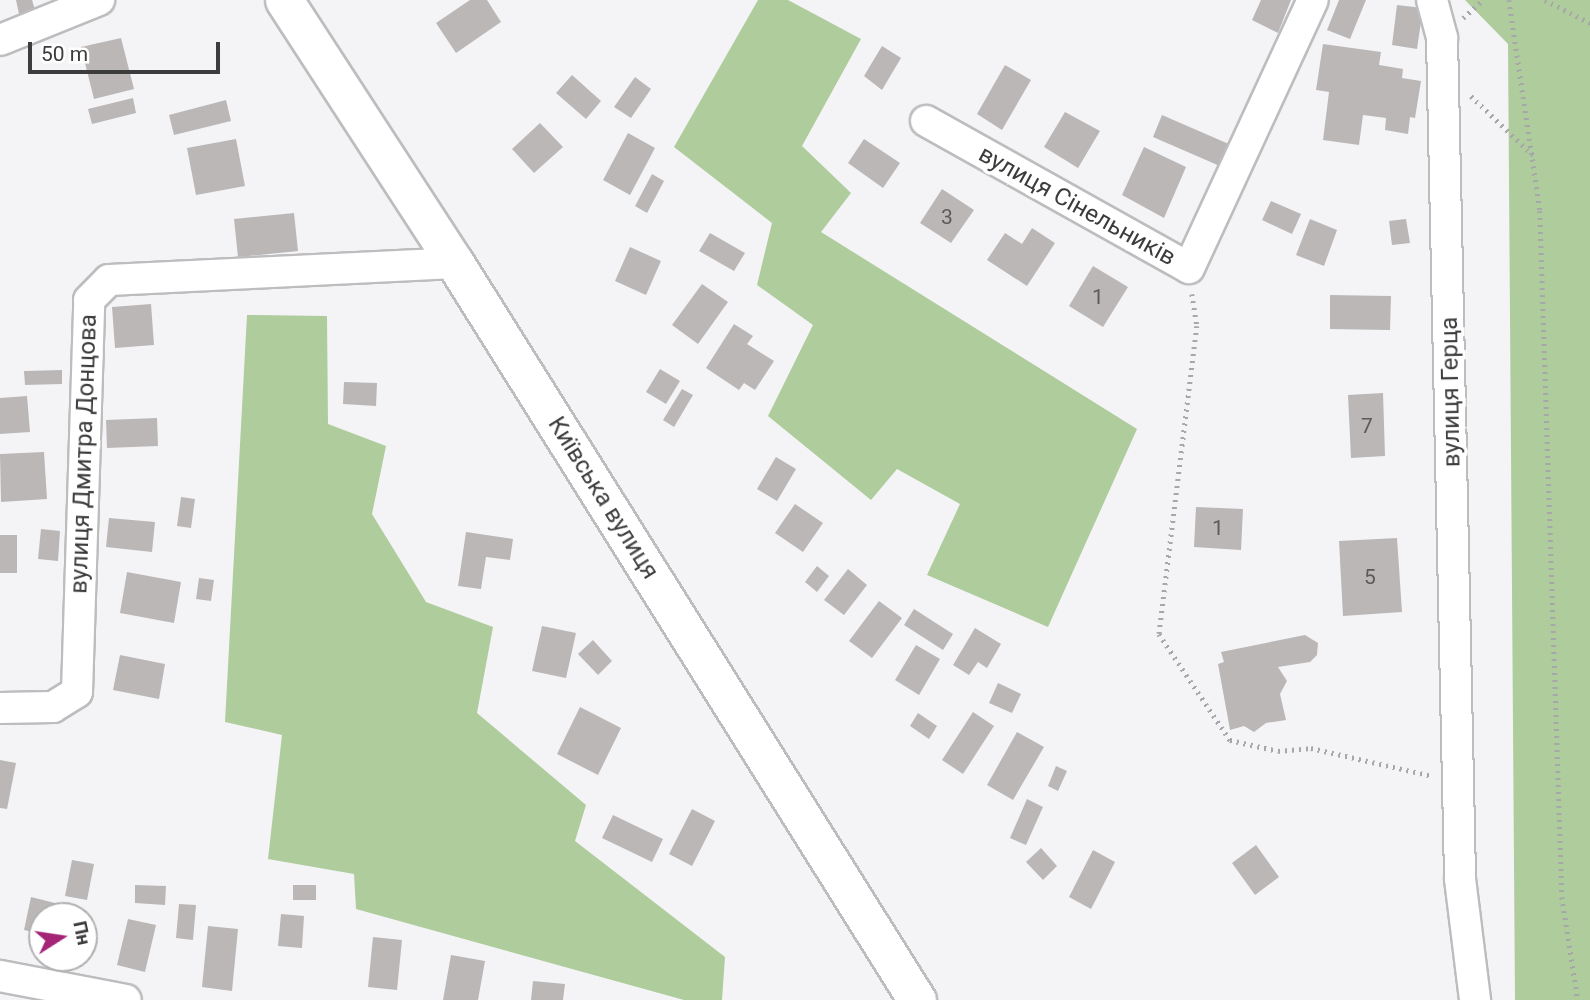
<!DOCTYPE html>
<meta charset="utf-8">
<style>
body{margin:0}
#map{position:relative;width:1590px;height:1000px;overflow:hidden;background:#f4f4f7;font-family:Roboto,sans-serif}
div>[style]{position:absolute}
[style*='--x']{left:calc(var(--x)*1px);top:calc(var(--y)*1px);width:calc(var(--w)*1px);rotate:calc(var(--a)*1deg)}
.green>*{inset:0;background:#aecc9c}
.building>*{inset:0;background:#bab7b6}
.path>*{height:4.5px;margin-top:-2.25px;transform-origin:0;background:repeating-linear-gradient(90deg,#a7a7a9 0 2px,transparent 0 7px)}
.roads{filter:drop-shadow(2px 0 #bdbdbf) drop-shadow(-2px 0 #bdbdbf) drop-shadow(0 2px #bdbdbf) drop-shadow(0 -2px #bdbdbf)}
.minor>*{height:30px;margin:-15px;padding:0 15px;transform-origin:15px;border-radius:15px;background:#fff}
.tertiary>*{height:37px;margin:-18.5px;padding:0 18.5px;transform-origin:18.5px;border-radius:18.5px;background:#fff}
span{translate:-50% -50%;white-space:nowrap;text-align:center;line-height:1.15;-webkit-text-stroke:7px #fff;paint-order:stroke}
.number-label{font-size:21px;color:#5c5b5b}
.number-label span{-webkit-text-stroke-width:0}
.street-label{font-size:24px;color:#3c3c3d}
.north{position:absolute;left:28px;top:902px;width:70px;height:70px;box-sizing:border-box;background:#fff;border:2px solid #b1b1b1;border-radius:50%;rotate:78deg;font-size:19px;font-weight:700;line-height:28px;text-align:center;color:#3c3c3d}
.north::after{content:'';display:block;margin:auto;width:24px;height:32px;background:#a42475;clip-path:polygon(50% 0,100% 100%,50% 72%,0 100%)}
.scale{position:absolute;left:28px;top:42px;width:192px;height:32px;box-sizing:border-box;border:4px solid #3c3c3d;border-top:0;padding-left:9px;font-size:21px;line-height:24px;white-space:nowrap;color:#3c3c3d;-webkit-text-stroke:5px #fff;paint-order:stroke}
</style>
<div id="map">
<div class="green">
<i style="clip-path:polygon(758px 0,788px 0,861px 39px,802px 146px,851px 193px,821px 232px,1137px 429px,1048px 627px,927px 575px,960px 504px,897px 469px,871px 500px,768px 416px,813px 325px,757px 285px,772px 223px,674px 147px)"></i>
<i style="clip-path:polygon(1465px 0,1590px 0,1590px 1000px,1515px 1000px,1508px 44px)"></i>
<i style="clip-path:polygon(247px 315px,327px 316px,328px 424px,386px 446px,372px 514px,426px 602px,493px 627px,477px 713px,586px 805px,575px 841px,725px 957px,722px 1000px,684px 1000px,356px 909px,354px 874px,268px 859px,282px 735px,225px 722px)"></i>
</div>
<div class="building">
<i style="clip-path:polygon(16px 0,32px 0,35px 10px,19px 14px)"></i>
<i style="clip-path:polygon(470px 0,487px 0,501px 22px,456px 53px,436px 23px)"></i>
<i style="clip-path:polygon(1261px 0,1291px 0,1278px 33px,1252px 20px)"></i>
<i style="clip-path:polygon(1339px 0,1366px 0,1350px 39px,1327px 30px)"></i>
<i style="clip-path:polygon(1397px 5px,1423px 8px,1417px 49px,1392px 45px)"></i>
<i style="clip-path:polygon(121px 38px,134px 89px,94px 99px,81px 47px)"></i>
<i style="clip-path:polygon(1323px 44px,1381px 52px,1379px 65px,1403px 69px,1402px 78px,1421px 81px,1415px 118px,1410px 117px,1408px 134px,1385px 130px,1386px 118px,1363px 115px,1359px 145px,1323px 140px,1329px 92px,1316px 90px)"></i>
<i style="clip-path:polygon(882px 46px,901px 58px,882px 90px,864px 76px)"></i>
<i style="clip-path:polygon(1005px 65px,1031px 80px,1002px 130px,977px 114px)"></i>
<i style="clip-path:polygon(572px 75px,601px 101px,586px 119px,556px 93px)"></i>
<i style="clip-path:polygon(635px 77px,651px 89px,631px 118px,614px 107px)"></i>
<i style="clip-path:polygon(133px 98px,136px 113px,92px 124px,88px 109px)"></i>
<i style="clip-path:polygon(226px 100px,231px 121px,174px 135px,169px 115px)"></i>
<i style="clip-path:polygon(1065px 112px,1100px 131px,1078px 168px,1044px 147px)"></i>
<i style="clip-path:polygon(1162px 115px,1238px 148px,1229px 170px,1153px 137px)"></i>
<i style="clip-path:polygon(540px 123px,563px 147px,534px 173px,512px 149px)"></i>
<i style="clip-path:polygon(628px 133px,655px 148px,630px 195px,603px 180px)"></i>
<i style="clip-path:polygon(236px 139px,245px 186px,196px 195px,187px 148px)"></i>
<i style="clip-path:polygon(864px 139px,900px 163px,883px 188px,848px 163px)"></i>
<i style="clip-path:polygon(1144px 147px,1186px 167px,1164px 218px,1122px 195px)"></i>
<i style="clip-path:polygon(652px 174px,664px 181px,647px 213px,635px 206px)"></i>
<i style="clip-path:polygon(942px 189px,974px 210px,951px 243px,920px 223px)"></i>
<i style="clip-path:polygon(1271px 201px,1301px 214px,1292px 234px,1262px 220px)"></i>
<i style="clip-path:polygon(294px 213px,298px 251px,238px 257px,234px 219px)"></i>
<i style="clip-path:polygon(1310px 219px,1337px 230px,1324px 266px,1296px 255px)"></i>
<i style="clip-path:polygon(1406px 219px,1410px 243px,1392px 245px,1389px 221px)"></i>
<i style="clip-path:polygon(1032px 228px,1055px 243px,1027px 286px,987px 260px,1005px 233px,1022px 244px)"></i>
<i style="clip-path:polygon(710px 233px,745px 253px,734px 271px,699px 251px)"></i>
<i style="clip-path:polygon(630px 247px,661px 261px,646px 295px,615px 281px)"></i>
<i style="clip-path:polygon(1093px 266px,1128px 287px,1103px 327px,1069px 306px)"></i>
<i style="clip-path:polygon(702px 284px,728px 302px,698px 344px,672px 325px)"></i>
<i style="clip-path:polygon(1330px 295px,1391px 296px,1390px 330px,1330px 329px)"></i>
<i style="clip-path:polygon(151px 304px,154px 345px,115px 348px,112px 307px)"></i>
<i style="clip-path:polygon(734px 324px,753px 336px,747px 344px,774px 361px,755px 390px,744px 383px,739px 390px,706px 368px)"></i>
<i style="clip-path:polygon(660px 369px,680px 381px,666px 404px,646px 392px)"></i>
<i style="clip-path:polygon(62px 370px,62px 384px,25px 385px,24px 371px)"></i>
<i style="clip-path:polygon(344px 382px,377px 383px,376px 406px,343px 404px)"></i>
<i style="clip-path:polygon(682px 389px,693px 395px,674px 427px,663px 420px)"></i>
<i style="clip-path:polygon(1383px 393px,1385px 456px,1351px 458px,1348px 395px)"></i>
<i style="clip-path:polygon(27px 396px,30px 432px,0 434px,0 398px)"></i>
<i style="clip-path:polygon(157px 418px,158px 446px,107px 448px,106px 420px)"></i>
<i style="clip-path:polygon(44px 452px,47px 499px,1px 502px,0 454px)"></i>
<i style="clip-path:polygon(776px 457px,796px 469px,777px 501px,757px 489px)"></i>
<i style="clip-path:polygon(181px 497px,195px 499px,191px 528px,177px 526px)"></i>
<i style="clip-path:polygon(795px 504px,823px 523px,803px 552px,775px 533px)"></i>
<i style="clip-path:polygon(1196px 507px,1243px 509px,1241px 550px,1194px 547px)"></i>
<i style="clip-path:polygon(109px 518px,155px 522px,152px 552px,106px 547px)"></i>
<i style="clip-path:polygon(41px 529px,60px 531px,58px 561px,38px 559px)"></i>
<i style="clip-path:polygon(466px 532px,513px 539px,510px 560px,486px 557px,481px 589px,458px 586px)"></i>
<i style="clip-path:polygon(0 535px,17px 535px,17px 573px,0 573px)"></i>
<i style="clip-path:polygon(1397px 538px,1402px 612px,1343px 616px,1339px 541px)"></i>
<i style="clip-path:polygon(817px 566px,829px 576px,817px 592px,805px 582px)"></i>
<i style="clip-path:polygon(848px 569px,867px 585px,844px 615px,824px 600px)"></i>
<i style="clip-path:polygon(127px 572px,181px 582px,174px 623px,120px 613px)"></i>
<i style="clip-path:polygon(199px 578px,214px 580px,211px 601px,196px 599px)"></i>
<i style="clip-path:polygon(879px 601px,902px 618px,872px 658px,849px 641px)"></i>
<i style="clip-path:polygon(914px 609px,953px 634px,943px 650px,904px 625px)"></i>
<i style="clip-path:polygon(542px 626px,576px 633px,566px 678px,532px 671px)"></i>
<i style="clip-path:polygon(975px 628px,1001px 644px,987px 668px,978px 662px,969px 675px,953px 665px)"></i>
<i style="clip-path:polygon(1305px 635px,1318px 643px,1317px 655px,1310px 662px,1278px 667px,1287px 681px,1280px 694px,1286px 720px,1266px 723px,1254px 732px,1244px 726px,1230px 730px,1218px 664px,1224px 662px,1221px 652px)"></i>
<i style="clip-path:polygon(593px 640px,612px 661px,598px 675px,578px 654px)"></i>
<i style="clip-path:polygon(916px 645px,940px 659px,919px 695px,895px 680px)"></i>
<i style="clip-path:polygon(120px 655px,165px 664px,159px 699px,113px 690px)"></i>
<i style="clip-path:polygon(998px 683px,1021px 694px,1012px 713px,989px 703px)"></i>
<i style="clip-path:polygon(580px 707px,621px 728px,598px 775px,557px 754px)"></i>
<i style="clip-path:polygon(973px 712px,994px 726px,963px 774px,942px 760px)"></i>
<i style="clip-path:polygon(918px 713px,937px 726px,929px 739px,910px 726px)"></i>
<i style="clip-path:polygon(1017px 732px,1044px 747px,1013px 800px,987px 785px)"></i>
<i style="clip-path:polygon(0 760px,16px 763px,7px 809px,0 808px)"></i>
<i style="clip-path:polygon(1056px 766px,1067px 771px,1058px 791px,1048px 786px)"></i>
<i style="clip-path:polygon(1027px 799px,1043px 807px,1026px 845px,1010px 838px)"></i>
<i style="clip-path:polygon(692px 809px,715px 821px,692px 866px,669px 854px)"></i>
<i style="clip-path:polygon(613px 815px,663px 839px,652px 862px,602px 838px)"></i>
<i style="clip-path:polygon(1256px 845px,1279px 877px,1255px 895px,1232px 863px)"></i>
<i style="clip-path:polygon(1041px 848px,1057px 866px,1043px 880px,1026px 862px)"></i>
<i style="clip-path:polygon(1093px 850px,1115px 862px,1091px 909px,1069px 897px)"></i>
<i style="clip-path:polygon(72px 860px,94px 864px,87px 900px,65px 896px)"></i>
<i style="clip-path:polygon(135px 885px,166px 886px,165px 905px,135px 903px)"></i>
<i style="clip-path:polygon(293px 885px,316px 885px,316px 900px,293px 900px)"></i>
<i style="clip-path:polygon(31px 897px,87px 911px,85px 916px,42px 916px,42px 934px,24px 930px)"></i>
<i style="clip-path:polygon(179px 904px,196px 905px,193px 940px,176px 938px)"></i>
<i style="clip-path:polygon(281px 914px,304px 916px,302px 948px,278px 946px)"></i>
<i style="clip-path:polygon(128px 919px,156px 925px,145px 972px,117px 965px)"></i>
<i style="clip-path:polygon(208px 926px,238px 929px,232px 991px,202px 987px)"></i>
<i style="clip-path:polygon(373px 937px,402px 940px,397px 990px,368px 987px)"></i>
<i style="clip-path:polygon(451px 955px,485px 961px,478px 1000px,443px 1000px)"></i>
<i style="clip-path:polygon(533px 981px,565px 984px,563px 1000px,531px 1000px)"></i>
</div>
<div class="path">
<i style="--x:1509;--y:0;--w:213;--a:81.6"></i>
<i style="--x:1540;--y:211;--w:686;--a:88.16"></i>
<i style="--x:1562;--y:897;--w:104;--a:81.2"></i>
<i style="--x:1545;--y:0;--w:51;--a:27.1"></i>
<i style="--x:1463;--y:18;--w:27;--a:-42"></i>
<i style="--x:1471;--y:96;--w:86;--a:43.6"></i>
<i style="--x:1192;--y:294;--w:32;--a:81"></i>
<i style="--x:1197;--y:326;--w:310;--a:97"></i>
<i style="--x:1159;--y:634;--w:128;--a:56.2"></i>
<i style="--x:1230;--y:740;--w:49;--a:12.9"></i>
<i style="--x:1278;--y:751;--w:33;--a:-5"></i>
<i style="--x:1311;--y:748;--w:124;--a:13"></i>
</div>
<div class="roads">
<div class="minor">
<i style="--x:1432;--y:0;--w:39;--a:75"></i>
<i style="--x:1442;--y:38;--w:841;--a:88.77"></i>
<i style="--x:1460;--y:879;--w:122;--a:82.9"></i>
<i style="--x:0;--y:40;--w:107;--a:-22"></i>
<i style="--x:926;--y:121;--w:301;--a:29.2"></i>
<i style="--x:1189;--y:268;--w:295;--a:-65.2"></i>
<i style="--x:0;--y:708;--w:53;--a:-1.1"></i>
<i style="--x:53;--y:707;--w:28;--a:-32"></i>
<i style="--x:77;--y:692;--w:392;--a:-88.2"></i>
<i style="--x:89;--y:300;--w:28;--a:-45"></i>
<i style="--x:109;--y:280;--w:346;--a:-2.8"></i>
<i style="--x:0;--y:976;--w:128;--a:10.8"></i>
</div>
<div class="tertiary">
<i style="--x:284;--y:0;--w:314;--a:57"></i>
<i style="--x:455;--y:263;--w:870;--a:57.92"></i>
</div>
</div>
<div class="number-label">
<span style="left:947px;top:217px">3</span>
<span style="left:1098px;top:297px">1</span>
<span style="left:1367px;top:426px">7</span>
<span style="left:1218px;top:528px">1</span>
<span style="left:1370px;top:577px">5</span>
</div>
<div class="street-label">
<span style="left:1077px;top:206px;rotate:29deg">вулиця Сінельників</span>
<span style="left:1451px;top:392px;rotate:-91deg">вулиця Герца</span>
<span style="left:84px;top:454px;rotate:-88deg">вулиця Дмитра Донцова</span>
<span style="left:603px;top:498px;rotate:58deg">Київська вулиця</span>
</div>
<div class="north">Пн</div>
<div class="scale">50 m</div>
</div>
